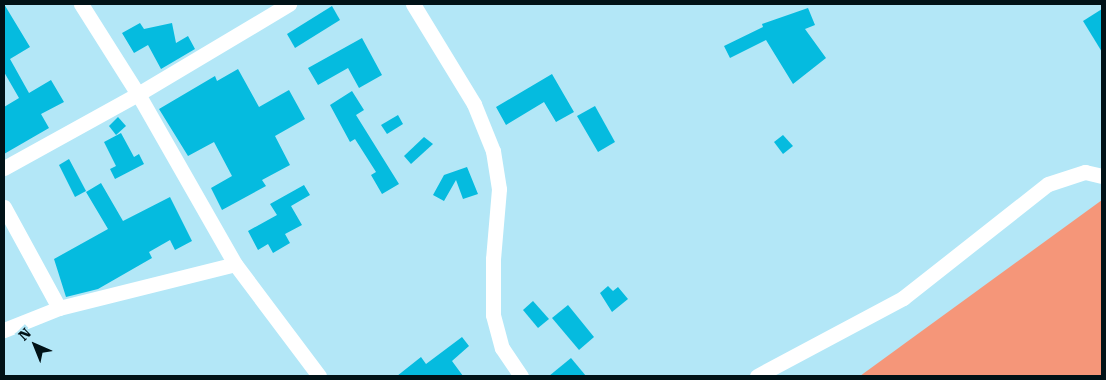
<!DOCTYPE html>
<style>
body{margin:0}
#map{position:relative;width:1106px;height:380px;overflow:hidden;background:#b3e7f7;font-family:"Roboto Serif",serif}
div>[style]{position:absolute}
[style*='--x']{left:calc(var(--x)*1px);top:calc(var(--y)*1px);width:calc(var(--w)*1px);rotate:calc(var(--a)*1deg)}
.green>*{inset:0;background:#f59679}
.building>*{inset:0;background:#05bbdf}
.minor>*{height:15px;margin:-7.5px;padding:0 7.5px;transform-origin:7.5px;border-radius:7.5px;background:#fff}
span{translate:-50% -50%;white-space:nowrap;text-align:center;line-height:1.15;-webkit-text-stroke:5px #b3e7f7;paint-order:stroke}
.frame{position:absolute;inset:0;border:5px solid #011217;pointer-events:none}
.north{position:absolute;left:10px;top:320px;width:50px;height:50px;-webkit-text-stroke:4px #b3e7f7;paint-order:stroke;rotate:316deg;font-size:14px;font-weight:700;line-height:20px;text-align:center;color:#011217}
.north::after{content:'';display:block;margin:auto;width:18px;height:22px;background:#011217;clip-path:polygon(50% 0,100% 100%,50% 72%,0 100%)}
</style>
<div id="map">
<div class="green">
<i style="clip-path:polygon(1102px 200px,1102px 376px,860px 376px)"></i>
</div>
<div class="building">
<i style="clip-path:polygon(4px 4px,30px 47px,10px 59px,29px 93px,51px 80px,64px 102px,41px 114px,49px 128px,4px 154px,4px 107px,19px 98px,4px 72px)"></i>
<i style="clip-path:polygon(332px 6px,340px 20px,295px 48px,287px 34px)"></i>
<i style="clip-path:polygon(808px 8px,815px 25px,805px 29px,826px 58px,793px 84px,766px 40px,730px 58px,724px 46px,763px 27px,762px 24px)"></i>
<i style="clip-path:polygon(1102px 9px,1102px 52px,1083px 21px)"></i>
<i style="clip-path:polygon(140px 23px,144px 29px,172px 23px,176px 43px,188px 36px,195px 49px,161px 69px,148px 45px,134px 53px,122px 33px)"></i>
<i style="clip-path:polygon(362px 38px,382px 75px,359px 88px,348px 68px,318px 85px,308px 68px)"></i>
<i style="clip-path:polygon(238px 69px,259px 107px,289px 90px,305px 119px,275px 136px,290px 165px,262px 180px,266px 186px,222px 210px,211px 188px,232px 176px,214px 142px,188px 156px,159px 109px,215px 76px,217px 81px)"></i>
<i style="clip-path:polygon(552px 74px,574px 112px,556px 122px,544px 102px,506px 125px,496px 107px)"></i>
<i style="clip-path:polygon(352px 91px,364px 110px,356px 115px,399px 184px,382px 194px,371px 175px,376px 172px,355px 139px,350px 142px,330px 105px)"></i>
<i style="clip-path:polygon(595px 106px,615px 142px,598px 152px,577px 116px)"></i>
<i style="clip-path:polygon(398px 115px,403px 124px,387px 134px,381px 125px)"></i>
<i style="clip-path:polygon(118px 117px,126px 126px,116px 135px,109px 126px)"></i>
<i style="clip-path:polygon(121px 133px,134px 157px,139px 154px,144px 164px,115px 179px,110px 169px,116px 166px,104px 142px)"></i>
<i style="clip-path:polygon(783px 135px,793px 146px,783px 154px,774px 142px)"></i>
<i style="clip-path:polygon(424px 137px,433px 144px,411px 164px,404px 156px)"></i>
<i style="clip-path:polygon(69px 159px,86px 191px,75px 197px,59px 165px)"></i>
<i style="clip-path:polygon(467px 167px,478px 194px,463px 199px,456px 180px,444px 201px,433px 195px,444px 175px)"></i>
<i style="clip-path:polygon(101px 183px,123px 221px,170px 197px,192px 241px,175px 250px,170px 240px,149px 252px,152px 258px,98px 289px,66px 297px,54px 259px,108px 229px,86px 192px)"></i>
<i style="clip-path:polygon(304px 185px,310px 195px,291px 206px,302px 225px,285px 234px,290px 243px,273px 253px,268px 244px,258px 250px,248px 231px,277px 215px,270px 204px)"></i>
<i style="clip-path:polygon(608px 286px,613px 291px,618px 287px,628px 299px,612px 312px,600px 293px)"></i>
<i style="clip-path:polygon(533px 301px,549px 319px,538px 328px,523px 310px)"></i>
<i style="clip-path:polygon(568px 305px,594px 337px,579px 350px,552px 318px)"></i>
<i style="clip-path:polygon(462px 337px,469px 346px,452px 361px,463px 376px,397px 376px,421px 357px,426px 364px)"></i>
<i style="clip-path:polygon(571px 358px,586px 376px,549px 376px)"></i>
</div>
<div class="minor">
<i style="--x:81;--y:4;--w:107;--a:57.7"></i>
<i style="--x:138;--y:94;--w:196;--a:60.3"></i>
<i style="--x:235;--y:264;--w:140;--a:53.1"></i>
<i style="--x:413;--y:4;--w:117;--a:58.6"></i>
<i style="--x:474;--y:104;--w:51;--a:68"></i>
<i style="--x:493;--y:151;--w:38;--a:81"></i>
<i style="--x:499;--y:189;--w:70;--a:94.9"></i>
<i style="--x:493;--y:259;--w:56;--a:90"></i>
<i style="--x:493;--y:315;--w:34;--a:75"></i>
<i style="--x:502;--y:348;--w:34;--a:56"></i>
<i style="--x:4;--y:168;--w:153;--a:-28.9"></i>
<i style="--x:138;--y:94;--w:176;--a:-30.8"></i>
<i style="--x:4;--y:207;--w:115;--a:61.4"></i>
<i style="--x:4;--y:330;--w:59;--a:-21.8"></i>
<i style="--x:59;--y:308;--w:181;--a:-14"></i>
<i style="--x:757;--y:376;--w:166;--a:-28.1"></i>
<i style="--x:903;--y:298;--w:184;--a:-38.2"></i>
<i style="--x:1048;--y:184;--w:39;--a:-18"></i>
<i style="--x:1085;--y:172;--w:17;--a:13"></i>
</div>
<div class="frame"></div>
<div class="north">N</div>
</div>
